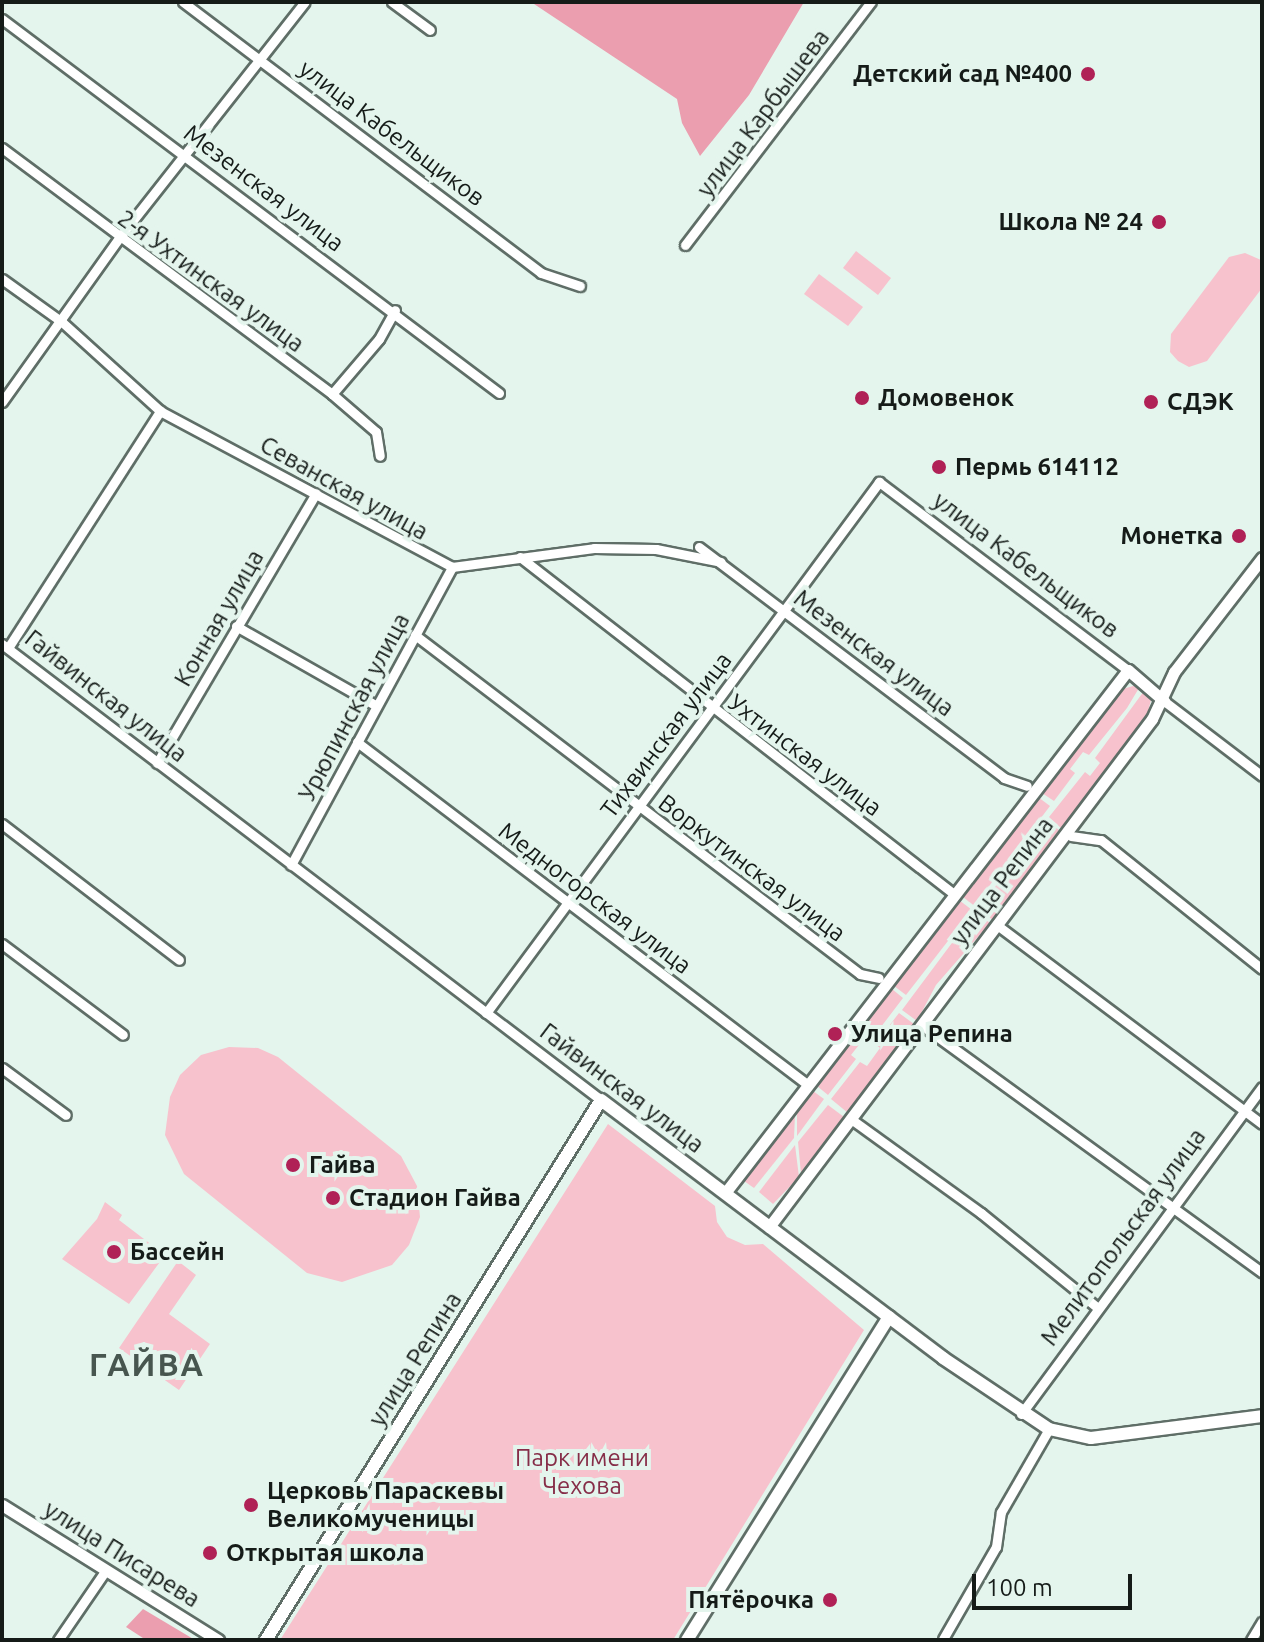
<!DOCTYPE html>
<meta charset="utf-8">
<style>
body{margin:0}
#map{position:relative;width:1264px;height:1642px;overflow:hidden;background:#e4f5ed;font-family:Ubuntu,sans-serif}
div>[style]{position:absolute}
[style*='--x']{left:calc(var(--x)*1px);top:calc(var(--y)*1px);width:calc(var(--w)*1px);rotate:calc(var(--a)*1deg)}
.green>*{inset:0;background:#f7c2cd}
.forest>*{inset:0;background:#eb9eaf}
.roads{filter:drop-shadow(2px 0 #5f6e67) drop-shadow(-2px 0 #5f6e67) drop-shadow(0 2px #5f6e67) drop-shadow(0 -2px #5f6e67)}
.minor>*{height:9px;margin:-4.5px;padding:0 4.5px;transform-origin:4.5px;border-radius:4.5px;background:#fff}
.tertiary>*{height:11px;margin:-5.5px;padding:0 5.5px;transform-origin:5.5px;border-radius:5.5px;background:#fff}
.secondary>*{height:12px;margin:-6px;padding:0 6px;transform-origin:6px;border-radius:6px;background:#fff}
.dots>*{width:22px;height:22px;translate:-50% -50%;box-sizing:border-box;border:4px solid #e4f5ed;border-radius:50%}
span{translate:-50% -50%;white-space:nowrap;text-align:center;line-height:1.15;-webkit-text-stroke:8px #e4f5ed;paint-order:stroke}
.poi-label{font-size:24px;color:#151b18;font-weight:700}
.right{translate:-100% -50%;text-align:right}
.left{translate:0 -50%;text-align:left}
.street-label{font-size:24px;color:#151b18}
.park-label{font-size:24px;color:#862d48}
.district-label{font-size:32px;color:#47564f;font-weight:700;letter-spacing:2px}
.frame{position:absolute;inset:0;border:4px solid #151b18;pointer-events:none}
.scale{position:absolute;left:972px;top:1574px;width:160px;height:36px;box-sizing:border-box;border:4px solid #151b18;border-top:0;padding-left:10px;font-size:24px;line-height:28px;white-space:nowrap;color:#151b18;-webkit-text-stroke:6px #e4f5ed;paint-order:stroke}
</style>
<div id="map">
<div class="green">
<i style="clip-path:polygon(856px 251px,891px 278px,878px 295px,843px 268px)"></i>
<i style="clip-path:polygon(1245px 253px,1261px 260px,1262px 288px,1207px 361px,1189px 367px,1178px 361px,1170px 352px,1171px 334px,1229px 257px)"></i>
<i style="clip-path:polygon(819px 274px,863px 307px,848px 326px,804px 294px)"></i>
<i style="clip-path:polygon(1133px 686px,1139px 688px,1127px 708px,1089px 755px,1083px 752px,1070px 769px,1075px 773px,1054px 801px,1042px 793px,1123px 689px)"></i>
<i style="clip-path:polygon(1144px 691px,1151px 700px,1147px 715px,1061px 828px,1049px 817px,1085px 772px,1090px 776px,1100px 763px,1095px 758px)"></i>
<i style="clip-path:polygon(1038px 797px,1050px 806px,974px 906px,962px 896px)"></i>
<i style="clip-path:polygon(1046px 820px,1059px 830px,993px 920px,978px 909px)"></i>
<i style="clip-path:polygon(959px 900px,972px 910px,906px 995px,894px 986px)"></i>
<i style="clip-path:polygon(975px 912px,990px 923px,936px 985px,917px 1021px,902px 1010px)"></i>
<i style="clip-path:polygon(892px 989px,903px 998px,868px 1044px,862px 1041px,851px 1055px,856px 1059px,828px 1095px,817px 1086px)"></i>
<i style="clip-path:polygon(899px 1013px,914px 1024px,848px 1113px,831px 1099px,860px 1062px,867px 1066px,880px 1048px,875px 1044px)"></i>
<i style="clip-path:polygon(229px 1047px,258px 1048px,278px 1057px,401px 1156px,417px 1186px,420px 1217px,409px 1245px,392px 1265px,342px 1282px,307px 1273px,184px 1174px,165px 1135px,170px 1097px,180px 1075px,201px 1055px)"></i>
<i style="clip-path:polygon(813px 1091px,824px 1099px,797px 1136px,797px 1112px)"></i>
<i style="clip-path:polygon(828px 1105px,844px 1117px,801px 1174px,798px 1142px)"></i>
<i style="clip-path:polygon(795px 1115px,794px 1138px,754px 1188px,744px 1181px)"></i>
<i style="clip-path:polygon(608px 1124px,715px 1206px,717px 1222px,727px 1237px,745px 1245px,763px 1244px,864px 1330px,673px 1640px,280px 1640px)"></i>
<i style="clip-path:polygon(795px 1145px,799px 1177px,773px 1204px,759px 1192px)"></i>
<i style="clip-path:polygon(105px 1202px,122px 1215px,119px 1220px,165px 1255px,129px 1304px,62px 1259px,97px 1219px)"></i>
<i style="clip-path:polygon(178px 1261px,196px 1275px,169px 1314px,210px 1344px,179px 1390px,119px 1348px)"></i>
</div>
<div class="forest">
<i style="clip-path:polygon(531px 2px,804px 2px,749px 95px,700px 156px,682px 123px,677px 99px)"></i>
<i style="clip-path:polygon(143px 1609px,195px 1640px,146px 1640px,126px 1627px)"></i>
</div>
<div class="roads">
<div class="minor">
<i style="--x:183;--y:2;--w:449;--a:37.1"></i>
<i style="--x:541;--y:273;--w:41;--a:18.4"></i>
<i style="--x:392;--y:2;--w:47;--a:36.4"></i>
<i style="--x:2;--y:19;--w:622;--a:36.96"></i>
<i style="--x:2;--y:148;--w:412;--a:36.7"></i>
<i style="--x:332;--y:394;--w:58;--a:40.8"></i>
<i style="--x:376;--y:432;--w:24;--a:81"></i>
<i style="--x:685;--y:245;--w:306;--a:-52.6"></i>
<i style="--x:2;--y:279;--w:74;--a:35.6"></i>
<i style="--x:62;--y:322;--w:132;--a:42.2"></i>
<i style="--x:160;--y:411;--w:331;--a:28.1"></i>
<i style="--x:452;--y:567;--w:143;--a:-7.6"></i>
<i style="--x:594;--y:548;--w:62;--a:0.9"></i>
<i style="--x:656;--y:549;--w:66;--a:11.3"></i>
<i style="--x:332;--y:394;--w:72;--a:-49.5"></i>
<i style="--x:379;--y:339;--w:33;--a:-61"></i>
<i style="--x:2;--y:402;--w:201;--a:-54.5"></i>
<i style="--x:119;--y:238;--w:300;--a:-51.8"></i>
<i style="--x:699;--y:547;--w:383;--a:37.1"></i>
<i style="--x:1004;--y:778;--w:24;--a:19"></i>
<i style="--x:520;--y:557;--w:549;--a:37.83"></i>
<i style="--x:236;--y:626;--w:160;--a:29.6"></i>
<i style="--x:415;--y:635;--w:559;--a:37.3"></i>
<i style="--x:860;--y:974;--w:19;--a:12"></i>
<i style="--x:2;--y:644;--w:753;--a:37.28"></i>
<i style="--x:8;--y:648;--w:282;--a:-57.3"></i>
<i style="--x:1164;--y:701;--w:123;--a:37.4"></i>
<i style="--x:357;--y:742;--w:567;--a:37.25"></i>
<i style="--x:157;--y:763;--w:313;--a:-59.5"></i>
<i style="--x:2;--y:824;--w:223;--a:37.5"></i>
<i style="--x:1071;--y:836;--w:30;--a:8"></i>
<i style="--x:1101;--y:840;--w:206;--a:38.7"></i>
<i style="--x:291;--y:865;--w:339;--a:-61.6"></i>
<i style="--x:997;--y:925;--w:331;--a:36.9"></i>
<i style="--x:2;--y:944;--w:151;--a:36.9"></i>
<i style="--x:486;--y:1013;--w:661;--a:-53.49"></i>
<i style="--x:879;--y:482;--w:312;--a:37.1"></i>
<i style="--x:927;--y:1029;--w:414;--a:36"></i>
<i style="--x:2;--y:1068;--w:79;--a:36.3"></i>
<i style="--x:851;--y:1119;--w:160;--a:35.9"></i>
<i style="--x:981;--y:1213;--w:151;--a:39.1"></i>
<i style="--x:1021;--y:1414;--w:406;--a:-53.6"></i>
<i style="--x:943;--y:1639;--w:106;--a:-60.1"></i>
<i style="--x:996;--y:1547;--w:35;--a:-82"></i>
<i style="--x:1001;--y:1512;--w:96;--a:-60"></i>
<i style="--x:58;--y:1640;--w:85;--a:-55.6"></i>
<i style="--x:1251;--y:1640;--w:21;--a:-59"></i>
</div>
<div class="tertiary">
<i style="--x:725;--y:1193;--w:660;--a:-52.38"></i>
<i style="--x:1128;--y:670;--w:48;--a:40.7"></i>
<i style="--x:769;--y:1227;--w:636;--a:-52.99"></i>
<i style="--x:1152;--y:719;--w:52;--a:-64.9"></i>
<i style="--x:1174;--y:672;--w:144;--a:-52.3"></i>
<i style="--x:2;--y:1505;--w:255;--a:32"></i>
</div>
<div class="secondary">
<i style="--x:266;--y:1640;--w:635;--a:-58.19"></i>
<i style="--x:601;--y:1100;--w:428;--a:37"></i>
<i style="--x:943;--y:1358;--w:128;--a:33.8"></i>
<i style="--x:1049;--y:1429;--w:43;--a:12.1"></i>
<i style="--x:1091;--y:1438;--w:172;--a:-7.3"></i>
<i style="--x:687;--y:1640;--w:381;--a:-58"></i>
</div>
</div>
<div class="dots">
<i style="left:1088px;top:74px;background:#b02156"></i>
<i style="left:1159px;top:222px;background:#b02156"></i>
<i style="left:862px;top:398px;background:#b02156"></i>
<i style="left:1151px;top:402px;background:#b02156"></i>
<i style="left:939px;top:467px;background:#b02156"></i>
<i style="left:1239px;top:536px;background:#b02156"></i>
<i style="left:835px;top:1034px;background:#b02156"></i>
<i style="left:293px;top:1165px;background:#b02156"></i>
<i style="left:333px;top:1198px;background:#b02156"></i>
<i style="left:114px;top:1252px;background:#b02156"></i>
<i style="left:251px;top:1505px;background:#b02156"></i>
<i style="left:210px;top:1553px;background:#b02156"></i>
<i style="left:830px;top:1600px;background:#b02156"></i>
</div>
<div class="poi-label">
<span class="right" style="left:1072px;top:74px">Детский сад №400</span>
<span class="right" style="left:1143px;top:222px">Школа № 24</span>
<span class="left" style="left:878px;top:398px">Домовенок</span>
<span class="left" style="left:1167px;top:402px">СДЭК</span>
<span class="left" style="left:955px;top:467px">Пермь 614112</span>
<span class="right" style="left:1223px;top:536px">Монетка</span>
<span class="left" style="left:851px;top:1034px">Улица Репина</span>
<span class="left" style="left:309px;top:1165px">Гайва</span>
<span class="left" style="left:349px;top:1198px">Стадион Гайва</span>
<span class="left" style="left:130px;top:1252px">Бассейн</span>
<span class="left" style="left:267px;top:1505px">Церковь Параскевы<br>Великомученицы</span>
<span class="left" style="left:226px;top:1553px">Открытая школа</span>
<span class="right" style="left:814px;top:1600px">Пятёрочка</span>
</div>
<div class="street-label">
<span style="left:763px;top:113px;rotate:-53deg">улица Карбышева</span>
<span style="left:392px;top:133px;rotate:37deg">улица Кабельщиков</span>
<span style="left:264px;top:188px;rotate:37deg">Мезенская улица</span>
<span style="left:211px;top:281px;rotate:36deg">2-я Ухтинская улица</span>
<span style="left:344px;top:488px;rotate:29deg">Севанская улица</span>
<span style="left:1026px;top:565px;rotate:37deg">улица Кабельщиков</span>
<span style="left:219px;top:618px;rotate:-60deg">Конная улица</span>
<span style="left:874px;top:653px;rotate:37deg">Мезенская улица</span>
<span style="left:106px;top:696px;rotate:38deg">Гайвинская улица</span>
<span style="left:354px;top:707px;rotate:-62deg">Урюпинская улица</span>
<span style="left:666px;top:735px;rotate:-53deg">Тихвинская улица</span>
<span style="left:805px;top:755px;rotate:37deg">Ухтинская улица</span>
<span style="left:752px;top:868px;rotate:37deg">Воркутинская улица</span>
<span style="left:1002px;top:881px;rotate:-53deg">улица Репина</span>
<span style="left:595px;top:898px;rotate:37deg">Медногорская улица</span>
<span style="left:622px;top:1088px;rotate:37deg">Гайвинская улица</span>
<span style="left:1123px;top:1237px;rotate:-54deg">Мелитопольская улица</span>
<span style="left:415px;top:1359px;rotate:-58deg">улица Репина</span>
<span style="left:122px;top:1554px;rotate:32deg">улица Писарева</span>
</div>
<div class="park-label">
<span style="left:582px;top:1472px">Парк имени<br>Чехова</span>
</div>
<div class="district-label">
<span style="left:147px;top:1364px">ГАЙВА</span>
</div>
<div class="frame"></div>
<div class="scale">100 m</div>
</div>
